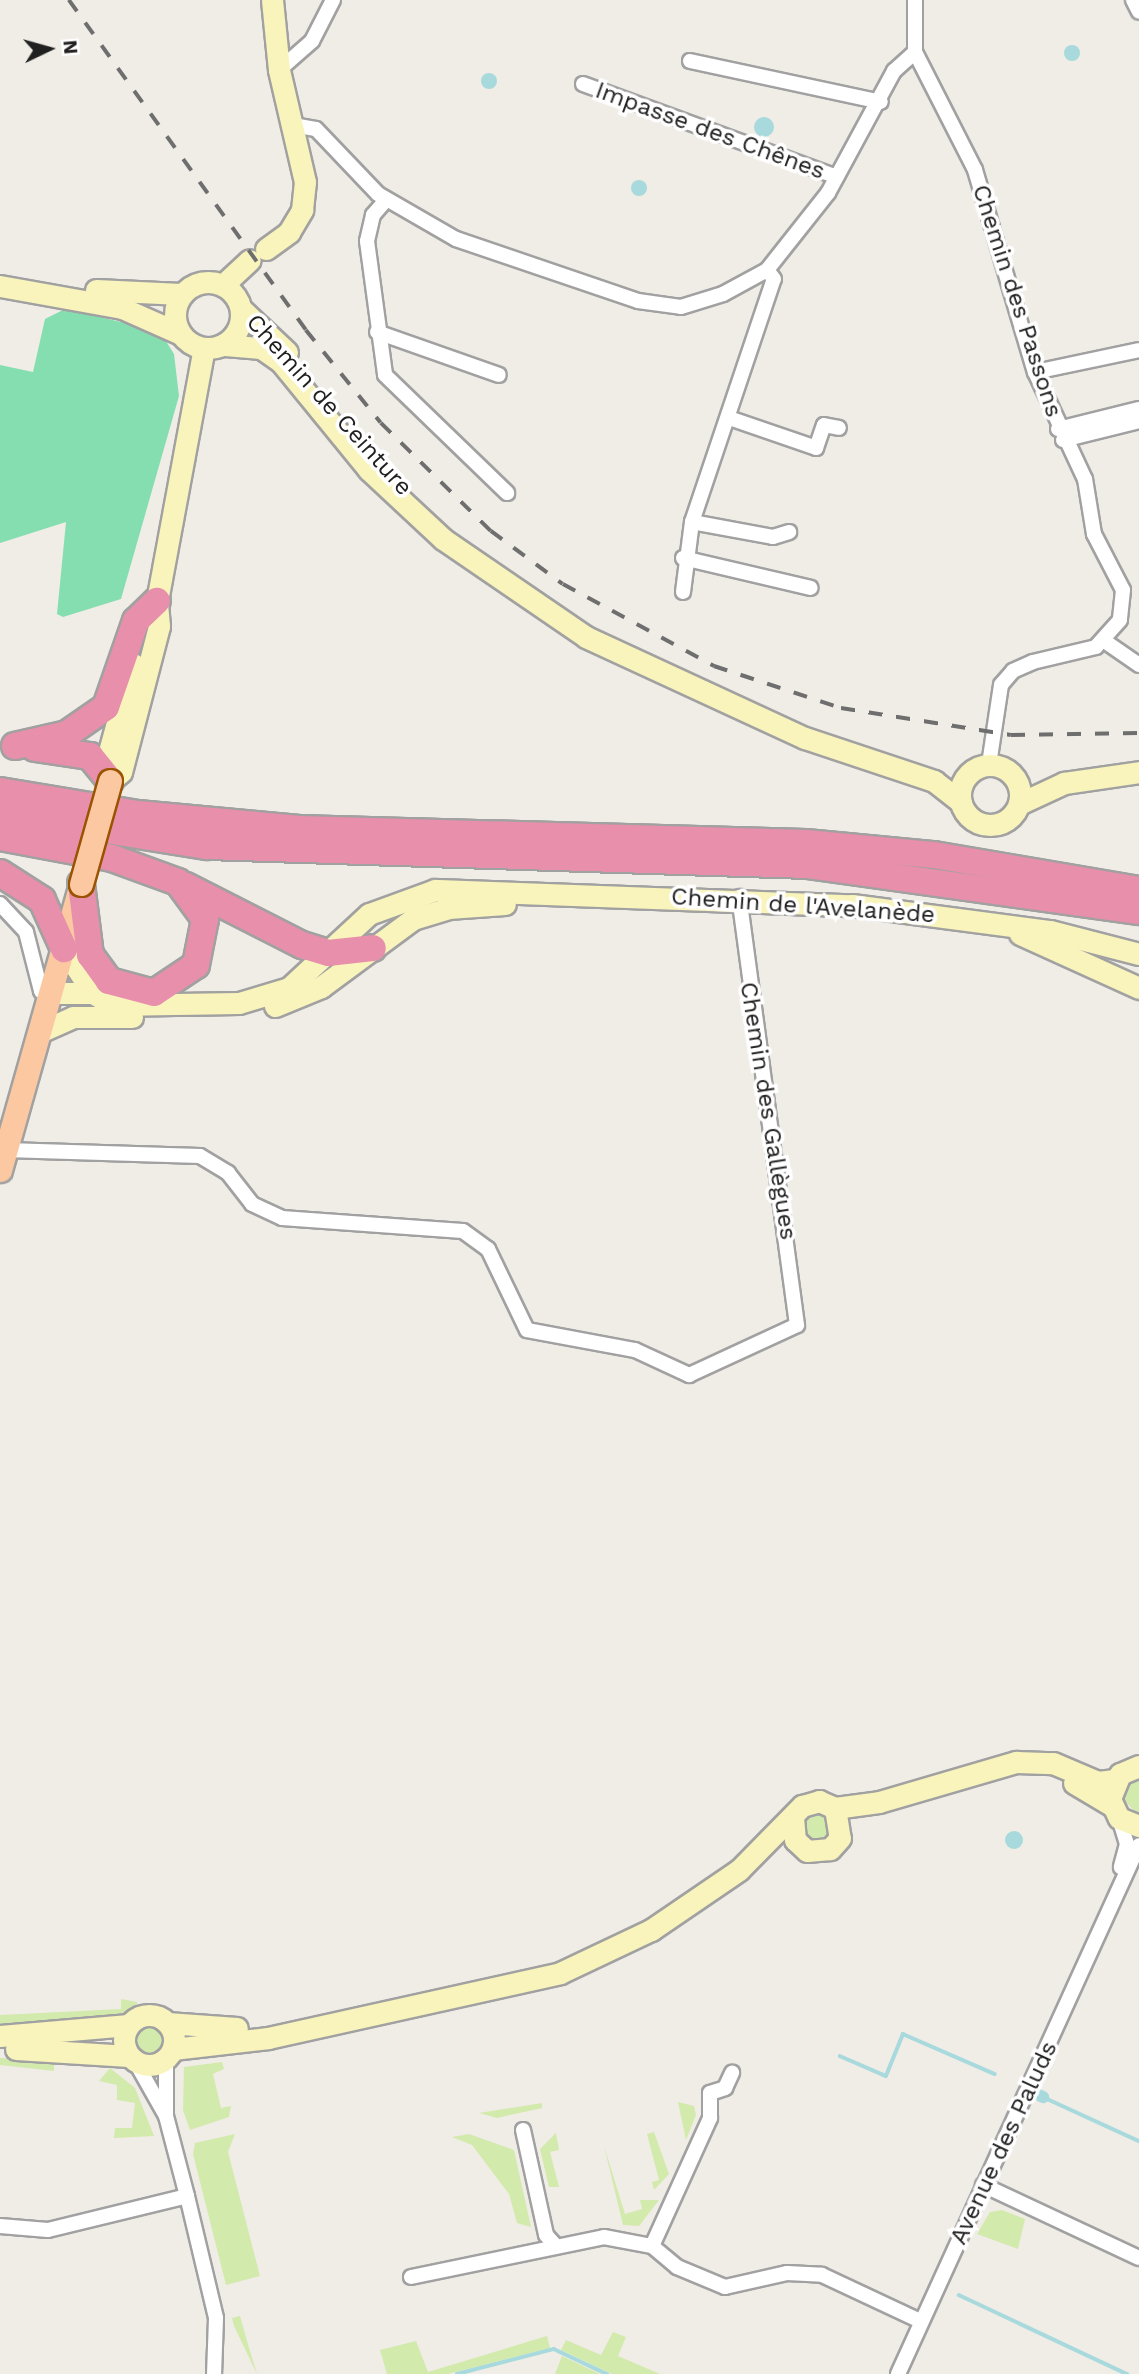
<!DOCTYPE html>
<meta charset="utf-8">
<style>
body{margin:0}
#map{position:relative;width:1139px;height:2374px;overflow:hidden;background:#f0ece6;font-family:"Work Sans",sans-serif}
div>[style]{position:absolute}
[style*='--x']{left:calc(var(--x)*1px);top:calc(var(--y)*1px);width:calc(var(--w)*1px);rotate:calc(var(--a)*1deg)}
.grass>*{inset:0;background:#d3eaad}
.round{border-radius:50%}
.pitch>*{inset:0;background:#85deb0}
.water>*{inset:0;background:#a7d9dd}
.stream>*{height:3.5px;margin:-1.75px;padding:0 1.75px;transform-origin:1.75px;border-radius:1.75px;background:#a7d9dd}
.canal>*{height:12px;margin:-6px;padding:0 6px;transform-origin:6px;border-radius:6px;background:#a7d9dd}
.roads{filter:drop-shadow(2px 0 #a1a1a1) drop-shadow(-2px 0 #a1a1a1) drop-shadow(0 2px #a1a1a1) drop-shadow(0 -2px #a1a1a1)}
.street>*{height:14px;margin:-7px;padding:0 7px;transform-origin:7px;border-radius:7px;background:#fff}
.secondary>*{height:21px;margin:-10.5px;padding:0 10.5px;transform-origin:10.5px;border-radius:10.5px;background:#f9f4bc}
.secondary>.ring{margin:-10.5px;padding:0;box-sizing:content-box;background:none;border:21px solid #f9f4bc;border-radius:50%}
.primary>*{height:23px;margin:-11.5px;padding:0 11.5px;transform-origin:11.5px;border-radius:11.5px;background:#fbc8a1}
.highway>*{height:26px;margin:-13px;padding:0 13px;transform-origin:13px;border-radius:13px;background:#e78fab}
.rail>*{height:3.5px;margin-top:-1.75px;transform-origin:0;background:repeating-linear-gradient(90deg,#6e6e6e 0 14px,transparent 0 28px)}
.bridges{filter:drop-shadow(2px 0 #9b5301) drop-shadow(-2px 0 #9b5301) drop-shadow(0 2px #9b5301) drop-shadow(0 -2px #9b5301)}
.primary-bridge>*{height:23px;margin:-11.5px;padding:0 11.5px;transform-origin:11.5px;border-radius:11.5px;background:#fbc8a1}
span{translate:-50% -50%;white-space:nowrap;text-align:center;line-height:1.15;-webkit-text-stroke:7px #fff;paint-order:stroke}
.street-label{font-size:24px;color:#202020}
.north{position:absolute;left:14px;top:14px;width:70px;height:70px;-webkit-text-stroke:5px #fff;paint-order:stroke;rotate:85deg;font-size:19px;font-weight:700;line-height:28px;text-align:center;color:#202020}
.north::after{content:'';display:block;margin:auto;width:24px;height:32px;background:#202020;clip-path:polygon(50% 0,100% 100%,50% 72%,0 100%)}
</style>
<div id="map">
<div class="grass">
<i style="clip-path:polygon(1139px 1779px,1139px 1816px,1123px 1799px,1126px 1787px)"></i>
<i style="clip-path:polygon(818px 1810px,827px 1815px,829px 1837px,816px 1843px,803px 1836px,801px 1821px)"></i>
<i style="clip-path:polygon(121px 1999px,137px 2002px,137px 2008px,108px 2018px,0 2024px,0 2015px,121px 2009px)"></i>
<i class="round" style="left:134px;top:2027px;width:28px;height:28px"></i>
<i style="clip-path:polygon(0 2058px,54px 2059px,54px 2071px,0 2065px)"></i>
<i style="clip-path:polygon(222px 2062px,224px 2069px,213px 2074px,221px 2108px,231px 2106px,229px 2117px,190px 2130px,183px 2110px,184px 2067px)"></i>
<i style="clip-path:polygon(110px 2068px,135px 2088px,154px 2136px,114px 2138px,115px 2128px,132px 2128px,135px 2103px,117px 2100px,117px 2085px,99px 2081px)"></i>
<i style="clip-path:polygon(678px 2102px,694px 2106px,696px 2115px,686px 2140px)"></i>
<i style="clip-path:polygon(542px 2103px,542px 2108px,497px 2118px,479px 2113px)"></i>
<i style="clip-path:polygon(654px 2132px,669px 2174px,654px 2190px,652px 2182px,659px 2180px,647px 2134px)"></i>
<i style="clip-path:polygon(556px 2133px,559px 2150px,550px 2152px,559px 2187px,549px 2187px,540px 2149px)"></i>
<i style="clip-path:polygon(235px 2134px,228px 2152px,260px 2276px,226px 2285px,193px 2154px,195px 2143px)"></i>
<i style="clip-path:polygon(469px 2134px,514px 2150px,531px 2227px,517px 2223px,509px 2194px,472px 2145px,452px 2137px)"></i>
<i style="clip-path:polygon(604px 2146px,625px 2214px,642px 2209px,640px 2200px,659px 2200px,639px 2226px,623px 2225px)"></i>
<i style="clip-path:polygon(1002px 2210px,1025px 2219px,1018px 2249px,977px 2234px,990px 2212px)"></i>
<i style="clip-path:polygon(240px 2316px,249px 2348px,257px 2374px,234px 2326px,232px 2318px)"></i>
<i style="clip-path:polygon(613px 2332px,626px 2337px,618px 2356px,660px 2374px,612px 2374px,561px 2350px,566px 2340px,601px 2355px)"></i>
<i style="clip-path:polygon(547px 2336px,550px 2348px,448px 2374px,387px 2374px,380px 2350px,416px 2341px,428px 2372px)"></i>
<i style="clip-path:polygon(562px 2356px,600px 2374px,555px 2374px)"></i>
</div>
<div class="pitch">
<i style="clip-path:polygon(65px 309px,147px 328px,164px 338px,174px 354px,179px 396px,121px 599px,63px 617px,57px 614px,66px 522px,0 543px,0 365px,33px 372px,45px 319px)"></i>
</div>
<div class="water">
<i class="round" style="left:1064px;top:45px;width:16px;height:16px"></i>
<i class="round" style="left:481px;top:73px;width:16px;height:16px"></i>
<i class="round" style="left:754px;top:117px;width:20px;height:20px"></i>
<i class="round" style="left:631px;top:180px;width:16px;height:16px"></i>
<i class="round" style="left:1005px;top:1831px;width:18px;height:18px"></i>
</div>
<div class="stream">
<i style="--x:840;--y:2056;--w:50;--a:23.5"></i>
<i style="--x:886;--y:2076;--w:45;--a:-68"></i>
<i style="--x:903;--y:2034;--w:100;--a:23.5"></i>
<i style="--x:1043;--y:2097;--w:106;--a:24.6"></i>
<i style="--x:959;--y:2295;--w:186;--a:25.2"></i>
<i style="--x:457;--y:2374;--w:100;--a:-14.5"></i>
<i style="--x:554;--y:2349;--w:59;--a:25.3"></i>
</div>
<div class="canal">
<i style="--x:1037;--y:2094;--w:7;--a:27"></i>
</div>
<div class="roads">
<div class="street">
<i style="--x:915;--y:0;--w:52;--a:90"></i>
<i style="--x:915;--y:52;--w:132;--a:63"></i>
<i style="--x:975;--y:170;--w:211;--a:73.5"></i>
<i style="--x:1035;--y:372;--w:118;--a:65"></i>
<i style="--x:1085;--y:479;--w:56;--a:80.7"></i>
<i style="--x:1094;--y:534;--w:63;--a:62.6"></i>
<i style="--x:1123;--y:590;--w:30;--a:96"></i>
<i style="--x:1120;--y:620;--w:36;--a:132"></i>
<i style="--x:1096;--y:647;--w:65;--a:166.6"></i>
<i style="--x:1033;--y:662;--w:22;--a:156"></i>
<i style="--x:1013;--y:671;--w:18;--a:131"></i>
<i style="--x:1001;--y:685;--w:80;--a:98.6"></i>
<i style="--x:1133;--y:0;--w:13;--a:63"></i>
<i style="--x:690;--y:61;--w:195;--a:12.1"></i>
<i style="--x:279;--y:70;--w:44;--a:-41.3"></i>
<i style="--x:312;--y:41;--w:46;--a:-62.9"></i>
<i style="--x:583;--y:84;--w:270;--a:20.1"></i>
<i style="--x:293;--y:125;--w:23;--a:10"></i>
<i style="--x:316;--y:129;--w:90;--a:46.4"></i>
<i style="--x:378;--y:194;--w:90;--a:30"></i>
<i style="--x:456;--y:239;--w:192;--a:18.8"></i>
<i style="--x:638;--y:301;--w:43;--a:7.9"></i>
<i style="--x:681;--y:307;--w:44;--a:-17.2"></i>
<i style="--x:723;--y:294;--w:50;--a:-28.6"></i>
<i style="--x:767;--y:270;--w:98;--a:-51.6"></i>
<i style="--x:828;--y:193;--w:139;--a:-61.6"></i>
<i style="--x:894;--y:71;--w:28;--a:-42"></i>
<i style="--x:386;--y:200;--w:20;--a:131"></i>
<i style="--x:373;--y:215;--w:27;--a:103"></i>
<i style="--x:367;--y:241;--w:135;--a:82.3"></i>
<i style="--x:385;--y:375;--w:170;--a:44"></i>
<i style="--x:377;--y:332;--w:129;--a:19.4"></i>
<i style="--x:1035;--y:372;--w:106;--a:-11.9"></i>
<i style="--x:732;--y:419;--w:89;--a:19"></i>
<i style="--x:816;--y:448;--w:24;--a:-71"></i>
<i style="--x:824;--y:425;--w:15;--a:11"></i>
<i style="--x:1058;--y:429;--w:83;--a:-13.9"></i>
<i style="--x:1063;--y:440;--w:78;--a:-14"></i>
<i style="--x:692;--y:522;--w:82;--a:10.5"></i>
<i style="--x:773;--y:537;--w:17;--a:-17"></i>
<i style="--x:683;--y:558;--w:131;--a:13.2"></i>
<i style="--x:683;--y:592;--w:71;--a:-82.7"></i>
<i style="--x:692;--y:522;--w:256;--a:-71.4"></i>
<i style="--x:774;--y:279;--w:11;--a:-128"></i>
<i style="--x:1103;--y:640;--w:44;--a:34.8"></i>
<i style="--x:0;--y:904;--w:38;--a:47"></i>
<i style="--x:26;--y:932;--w:61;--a:75.7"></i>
<i style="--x:41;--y:991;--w:10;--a:11"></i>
<i style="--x:6;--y:1150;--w:194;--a:1.8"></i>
<i style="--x:200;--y:1156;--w:33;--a:31"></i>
<i style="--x:228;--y:1173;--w:39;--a:52"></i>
<i style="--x:252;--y:1204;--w:33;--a:25"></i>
<i style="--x:282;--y:1218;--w:181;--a:4.1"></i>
<i style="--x:463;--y:1231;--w:31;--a:36"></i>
<i style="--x:488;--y:1249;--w:90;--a:64.3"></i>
<i style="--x:527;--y:1330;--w:110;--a:10.5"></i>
<i style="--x:635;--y:1350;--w:60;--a:24.8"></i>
<i style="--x:689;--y:1375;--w:119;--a:-24.8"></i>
<i style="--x:797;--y:1325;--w:432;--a:-97.7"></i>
<i style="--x:1119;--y:1818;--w:27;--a:73"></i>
<i style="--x:1127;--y:1844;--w:24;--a:105"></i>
<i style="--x:166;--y:2059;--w:56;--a:90"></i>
<i style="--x:135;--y:2061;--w:63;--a:60.6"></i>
<i style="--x:166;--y:2116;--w:83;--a:75.3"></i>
<i style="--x:187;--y:2196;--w:125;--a:76.6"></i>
<i style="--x:216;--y:2318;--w:56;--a:92"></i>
<i style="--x:523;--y:2130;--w:107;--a:77.6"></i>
<i style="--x:546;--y:2235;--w:12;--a:48"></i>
<i style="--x:983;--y:2185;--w:172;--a:25.1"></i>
<i style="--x:0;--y:2226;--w:48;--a:4.8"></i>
<i style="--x:48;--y:2230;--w:143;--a:-13.7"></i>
<i style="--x:652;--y:2246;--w:141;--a:-65.6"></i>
<i style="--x:710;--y:2118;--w:25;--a:-90"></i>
<i style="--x:710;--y:2093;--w:16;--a:-18"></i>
<i style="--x:725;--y:2088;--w:17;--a:-65"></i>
<i style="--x:411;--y:2277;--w:197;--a:-11.7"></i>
<i style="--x:604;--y:2237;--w:49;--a:10.6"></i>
<i style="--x:652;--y:2246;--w:33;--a:40"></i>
<i style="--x:677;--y:2267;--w:52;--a:22.6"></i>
<i style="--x:725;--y:2287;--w:64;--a:-12.7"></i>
<i style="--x:787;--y:2273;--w:35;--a:3"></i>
<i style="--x:822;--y:2275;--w:108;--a:25.1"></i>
<i style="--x:898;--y:2374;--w:581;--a:-65.51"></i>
</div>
<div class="secondary">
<i style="--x:266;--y:249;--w:29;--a:-36"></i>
<i style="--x:289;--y:232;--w:26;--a:-59"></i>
<i style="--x:302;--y:210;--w:28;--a:-84"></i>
<i style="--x:305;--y:182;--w:115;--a:-103.1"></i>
<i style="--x:279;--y:70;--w:70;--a:-95.7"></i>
<i class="ring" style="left:175px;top:282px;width:45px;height:45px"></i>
<i style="--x:224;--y:284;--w:35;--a:-43"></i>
<i style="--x:0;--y:286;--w:124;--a:10.2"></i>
<i style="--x:122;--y:308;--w:64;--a:23.8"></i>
<i style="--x:96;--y:290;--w:85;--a:2.7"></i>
<i style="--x:241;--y:309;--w:63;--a:43.1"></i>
<i style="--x:225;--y:345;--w:36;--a:5"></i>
<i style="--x:261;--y:348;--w:24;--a:35"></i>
<i style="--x:281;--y:362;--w:139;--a:50.8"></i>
<i style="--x:369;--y:470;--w:101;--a:43"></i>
<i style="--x:443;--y:539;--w:173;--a:34.4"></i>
<i style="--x:586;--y:637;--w:241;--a:24.8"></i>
<i style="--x:805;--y:738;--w:136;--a:18.4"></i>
<i style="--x:934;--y:781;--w:34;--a:38"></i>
<i style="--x:133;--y:664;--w:103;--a:105.3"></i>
<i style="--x:106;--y:763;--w:18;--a:77"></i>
<i style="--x:110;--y:781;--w:14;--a:-39"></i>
<i style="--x:121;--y:772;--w:151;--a:-75.4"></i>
<i style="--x:159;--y:626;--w:25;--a:-95"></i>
<i style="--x:157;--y:601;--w:257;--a:-79.5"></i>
<i class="ring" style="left:960px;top:765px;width:39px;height:39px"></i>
<i style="--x:1019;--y:804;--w:50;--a:-25"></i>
<i style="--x:1064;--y:783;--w:76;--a:-8.3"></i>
<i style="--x:1020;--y:934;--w:131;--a:24.4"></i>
<i style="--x:64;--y:949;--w:53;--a:56.6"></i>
<i style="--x:93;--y:993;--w:22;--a:32"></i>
<i style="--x:112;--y:1005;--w:127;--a:-0.9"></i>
<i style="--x:239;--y:1003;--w:52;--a:-16.7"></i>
<i style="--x:289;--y:988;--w:109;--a:-42.8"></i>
<i style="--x:369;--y:914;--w:70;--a:-20"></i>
<i style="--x:435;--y:890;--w:417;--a:2.1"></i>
<i style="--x:852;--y:905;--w:200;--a:7.5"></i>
<i style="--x:1050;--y:931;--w:92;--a:14.5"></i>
<i style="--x:51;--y:993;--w:42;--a:0"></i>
<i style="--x:275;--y:1006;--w:50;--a:-22.4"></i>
<i style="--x:321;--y:987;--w:114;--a:-36.5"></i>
<i style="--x:413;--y:919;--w:37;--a:-17"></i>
<i style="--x:448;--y:908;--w:57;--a:-4"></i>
<i style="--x:42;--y:1031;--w:34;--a:-24"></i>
<i style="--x:73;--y:1017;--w:59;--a:0"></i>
<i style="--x:1139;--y:1766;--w:21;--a:157"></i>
<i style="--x:1120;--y:1774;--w:27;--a:112"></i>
<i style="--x:1110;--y:1799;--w:21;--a:65"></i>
<i style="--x:1119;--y:1818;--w:22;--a:22"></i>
<i style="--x:1074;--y:1783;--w:43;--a:30.7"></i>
<i style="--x:835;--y:1808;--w:44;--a:-7.8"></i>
<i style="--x:879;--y:1802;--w:143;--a:-16.3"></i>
<i style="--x:1016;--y:1762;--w:37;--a:2"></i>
<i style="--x:1053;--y:1763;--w:49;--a:22.9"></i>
<i style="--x:1098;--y:1782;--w:17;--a:-7"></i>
<i class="ring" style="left:124px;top:2015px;width:29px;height:29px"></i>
<i style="--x:167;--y:2023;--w:70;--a:4.1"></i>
<i style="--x:0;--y:2036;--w:129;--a:-4.9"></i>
<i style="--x:16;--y:2049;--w:113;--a:3.5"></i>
<i style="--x:173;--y:2049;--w:96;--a:-6.6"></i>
<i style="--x:268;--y:2038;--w:299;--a:-12.5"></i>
<i style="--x:560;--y:1973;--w:101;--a:-25.3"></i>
<i style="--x:651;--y:1930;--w:107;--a:-34.3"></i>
<i style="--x:739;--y:1870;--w:90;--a:-45.5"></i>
<i style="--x:802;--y:1806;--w:18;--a:-16"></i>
<i style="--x:819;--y:1801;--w:17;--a:24"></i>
<i style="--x:835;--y:1808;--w:30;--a:81"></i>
<i style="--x:840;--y:1838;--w:15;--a:132"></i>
<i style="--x:830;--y:1849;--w:23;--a:175"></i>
<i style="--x:807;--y:1851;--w:16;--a:-137"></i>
<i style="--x:795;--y:1840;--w:23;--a:-95"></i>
</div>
<div class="primary">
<i style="--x:0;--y:1170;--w:291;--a:-74.2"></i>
</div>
<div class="highway">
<i style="--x:15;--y:746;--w:53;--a:-13"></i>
<i style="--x:67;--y:734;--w:47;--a:-34.7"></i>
<i style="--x:106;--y:707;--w:91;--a:-70.8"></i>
<i style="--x:136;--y:621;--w:29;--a:-44"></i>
<i style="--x:35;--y:748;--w:56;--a:8.3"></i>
<i style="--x:90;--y:756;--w:32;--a:51"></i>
<i style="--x:0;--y:791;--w:140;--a:9.5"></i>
<i style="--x:138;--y:814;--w:162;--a:5.3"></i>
<i style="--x:299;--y:829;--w:507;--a:1.58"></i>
<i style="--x:806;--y:843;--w:129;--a:5.4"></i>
<i style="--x:934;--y:855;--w:208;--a:9.7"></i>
<i style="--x:0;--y:813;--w:210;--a:9.1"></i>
<i style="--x:207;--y:846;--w:600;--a:1.81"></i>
<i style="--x:807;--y:865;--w:335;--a:7.9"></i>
<i style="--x:0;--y:837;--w:114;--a:10.6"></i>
<i style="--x:112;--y:858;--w:70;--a:20"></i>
<i style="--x:178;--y:882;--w:46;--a:53.9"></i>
<i style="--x:205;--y:919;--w:47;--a:101.1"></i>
<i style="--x:196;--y:965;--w:50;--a:146.3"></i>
<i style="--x:154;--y:993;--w:47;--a:-165.1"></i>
<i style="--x:109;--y:981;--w:32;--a:-126"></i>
<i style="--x:90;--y:955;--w:72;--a:-97.2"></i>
<i style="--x:0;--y:873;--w:50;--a:32.7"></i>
<i style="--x:42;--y:900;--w:54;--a:65.8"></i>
<i style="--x:186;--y:886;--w:130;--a:27"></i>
<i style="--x:302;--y:945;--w:27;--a:17"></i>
<i style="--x:328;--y:953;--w:45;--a:-6.3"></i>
</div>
</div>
<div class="rail">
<i style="--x:69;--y:0;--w:406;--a:54.3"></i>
<i style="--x:306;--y:330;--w:119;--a:51.1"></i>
<i style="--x:381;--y:423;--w:154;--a:44.5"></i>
<i style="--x:491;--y:531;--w:89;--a:36.4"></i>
<i style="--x:563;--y:584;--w:172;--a:28.5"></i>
<i style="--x:714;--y:666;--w:134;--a:18.3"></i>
<i style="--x:841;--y:708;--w:172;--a:9"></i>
<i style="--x:1011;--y:735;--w:128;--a:-0.9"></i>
</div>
<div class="bridges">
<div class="primary-bridge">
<i style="--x:81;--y:884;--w:107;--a:-74.3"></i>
</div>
</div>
<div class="street-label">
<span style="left:710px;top:131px;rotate:20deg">Impasse des Chênes</span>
<span style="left:1017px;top:301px;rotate:72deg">Chemin des Passons</span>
<span style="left:329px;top:405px;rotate:48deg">Chemin de Ceinture</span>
<span style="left:803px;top:906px;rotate:4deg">Chemin de l'Avelanède</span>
<span style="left:768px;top:1111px;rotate:81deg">Chemin des Gallègues</span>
<span style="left:1004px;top:2143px;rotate:-65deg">Avenue des Paluds</span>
</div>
<div class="north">N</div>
</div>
